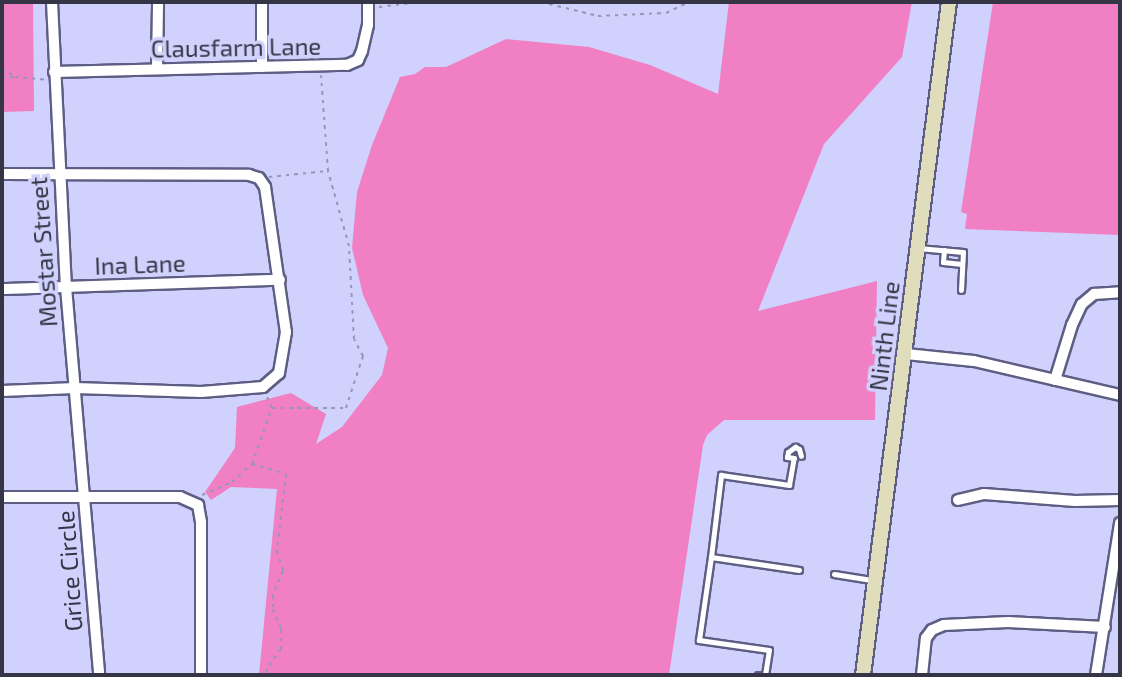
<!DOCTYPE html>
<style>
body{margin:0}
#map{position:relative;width:1122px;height:677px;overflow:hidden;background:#d0d1fc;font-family:"Exo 2",sans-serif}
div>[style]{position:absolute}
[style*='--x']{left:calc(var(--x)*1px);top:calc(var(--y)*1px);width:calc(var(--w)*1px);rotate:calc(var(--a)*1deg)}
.green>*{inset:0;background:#f07fc4}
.path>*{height:2px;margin-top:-1px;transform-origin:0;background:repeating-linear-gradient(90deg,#9696b7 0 3.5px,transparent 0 8.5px)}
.roads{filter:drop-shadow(2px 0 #5e5d83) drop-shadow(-2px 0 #5e5d83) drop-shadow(0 2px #5e5d83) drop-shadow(0 -2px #5e5d83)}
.lane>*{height:5px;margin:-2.5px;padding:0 2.5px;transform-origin:2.5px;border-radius:2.5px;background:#fff}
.street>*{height:10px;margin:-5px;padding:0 5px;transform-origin:5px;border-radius:5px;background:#fff}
.secondary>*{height:14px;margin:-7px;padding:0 7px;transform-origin:7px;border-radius:7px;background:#e0ddbc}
span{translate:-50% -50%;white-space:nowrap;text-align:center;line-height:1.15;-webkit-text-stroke:7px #d0d1fc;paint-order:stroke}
.street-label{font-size:24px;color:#353546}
.frame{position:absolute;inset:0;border:4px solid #353546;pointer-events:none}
</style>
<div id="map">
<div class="green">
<i style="clip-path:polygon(2px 2px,33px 2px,34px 111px,2px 112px)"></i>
<i style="clip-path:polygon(729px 2px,912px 2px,902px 57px,824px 144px,758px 311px,877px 281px,875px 420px,724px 420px,707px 435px,703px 445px,669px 675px,259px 675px,277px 489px,231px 487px,211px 500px,205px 492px,235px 448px,237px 407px,291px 393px,326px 414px,316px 444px,342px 427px,382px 375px,388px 348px,363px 295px,352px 248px,357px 192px,372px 145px,400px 77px,415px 74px,425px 67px,446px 67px,506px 39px,589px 47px,650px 65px,718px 94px)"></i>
<i style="clip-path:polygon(993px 2px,1120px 2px,1120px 235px,965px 229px,967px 214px,961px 212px)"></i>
</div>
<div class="path">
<i style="--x:541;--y:2;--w:59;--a:13.8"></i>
<i style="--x:598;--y:16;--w:68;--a:-2.5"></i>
<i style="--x:666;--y:13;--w:25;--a:-26"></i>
<i style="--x:2;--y:7;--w:5;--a:-68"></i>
<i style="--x:379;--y:7;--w:40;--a:-7.1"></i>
<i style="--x:2;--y:68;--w:16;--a:35"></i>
<i style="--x:15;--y:77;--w:32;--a:5"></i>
<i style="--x:2;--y:77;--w:12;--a:0"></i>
<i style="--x:269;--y:177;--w:58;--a:-5.9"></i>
<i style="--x:272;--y:408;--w:74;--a:0"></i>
<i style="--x:346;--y:408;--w:55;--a:-71.9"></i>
<i style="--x:363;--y:356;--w:19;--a:-118"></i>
<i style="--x:354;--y:339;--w:93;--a:-93.1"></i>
<i style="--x:349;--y:246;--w:78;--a:-105.6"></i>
<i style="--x:328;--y:171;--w:96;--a:-94.2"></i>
<i style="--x:252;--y:464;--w:35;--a:16"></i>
<i style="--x:286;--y:474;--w:78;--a:96.7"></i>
<i style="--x:277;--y:551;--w:21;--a:73"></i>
<i style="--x:283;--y:571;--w:26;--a:113"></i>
<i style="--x:273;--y:595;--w:14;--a:90"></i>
<i style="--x:273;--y:609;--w:22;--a:68"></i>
<i style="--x:281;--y:629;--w:20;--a:90"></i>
<i style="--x:281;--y:649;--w:24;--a:125"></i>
<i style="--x:267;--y:669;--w:6;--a:90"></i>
<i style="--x:202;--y:495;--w:33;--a:-23"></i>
<i style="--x:232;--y:482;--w:27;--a:-42"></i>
<i style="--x:252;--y:464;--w:59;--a:-70.3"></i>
<i style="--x:272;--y:408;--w:12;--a:-114"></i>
</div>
<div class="roads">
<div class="lane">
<i style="--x:918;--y:248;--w:45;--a:5.1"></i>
<i style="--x:963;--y:252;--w:38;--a:93"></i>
<i style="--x:944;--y:250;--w:12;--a:95"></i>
<i style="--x:943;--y:262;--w:19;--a:6"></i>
<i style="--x:711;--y:557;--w:83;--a:-83"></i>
<i style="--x:721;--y:475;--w:69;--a:8.4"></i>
<i style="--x:789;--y:485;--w:27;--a:-80"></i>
<i style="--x:794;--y:458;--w:7;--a:-172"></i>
<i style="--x:787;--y:457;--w:5;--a:-79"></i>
<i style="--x:788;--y:452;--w:9;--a:-36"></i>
<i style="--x:795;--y:447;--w:4;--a:27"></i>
<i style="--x:799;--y:449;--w:7;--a:74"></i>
<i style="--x:834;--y:574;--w:38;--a:9"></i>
<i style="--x:758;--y:675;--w:6;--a:0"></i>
<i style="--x:765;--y:675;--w:25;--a:-81"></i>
<i style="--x:769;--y:650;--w:71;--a:-171.9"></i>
<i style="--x:699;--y:640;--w:84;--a:-81.8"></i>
<i style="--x:711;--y:557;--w:89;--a:8.4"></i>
</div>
<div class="street">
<i style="--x:52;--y:2;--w:285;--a:87.2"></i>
<i style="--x:66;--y:287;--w:389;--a:85.1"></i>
<i style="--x:262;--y:2;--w:65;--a:90"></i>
<i style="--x:157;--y:69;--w:67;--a:-89.1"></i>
<i style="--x:54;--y:72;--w:293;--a:-1.4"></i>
<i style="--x:347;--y:65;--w:12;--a:-24"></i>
<i style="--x:358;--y:60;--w:10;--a:-66"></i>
<i style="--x:362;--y:51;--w:27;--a:-77"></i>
<i style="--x:368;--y:25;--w:23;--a:-90"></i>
<i style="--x:2;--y:174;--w:247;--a:0.2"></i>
<i style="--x:249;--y:175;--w:10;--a:17"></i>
<i style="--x:259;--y:178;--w:11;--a:56"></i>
<i style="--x:265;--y:187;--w:147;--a:81.8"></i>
<i style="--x:286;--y:332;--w:42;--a:99.7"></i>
<i style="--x:279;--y:373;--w:21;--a:139"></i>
<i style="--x:263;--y:387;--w:62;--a:175.4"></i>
<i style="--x:201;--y:392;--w:126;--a:-178.2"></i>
<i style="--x:75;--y:388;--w:73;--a:177.6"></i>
<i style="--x:2;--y:289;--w:278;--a:-1.9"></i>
<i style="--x:906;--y:354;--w:68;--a:5.9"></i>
<i style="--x:974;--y:361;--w:150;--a:13.1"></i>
<i style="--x:1055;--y:380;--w:58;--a:-72.8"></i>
<i style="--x:1072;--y:325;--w:23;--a:-65"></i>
<i style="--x:1082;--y:304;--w:16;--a:-40"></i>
<i style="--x:1094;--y:294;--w:26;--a:-4"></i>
<i style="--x:2;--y:497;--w:178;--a:0"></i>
<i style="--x:180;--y:497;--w:20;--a:24"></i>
<i style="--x:198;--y:505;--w:17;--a:80"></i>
<i style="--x:201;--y:522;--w:153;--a:90"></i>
<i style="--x:958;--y:500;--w:27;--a:-13"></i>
<i style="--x:984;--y:494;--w:91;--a:4.4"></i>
<i style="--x:1075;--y:501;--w:45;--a:-1.3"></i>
<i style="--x:922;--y:675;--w:37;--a:-84"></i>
<i style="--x:926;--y:638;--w:10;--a:-53"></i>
<i style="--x:932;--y:630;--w:13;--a:-23"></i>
<i style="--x:944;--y:625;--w:64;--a:-2.7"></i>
<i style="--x:1008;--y:622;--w:97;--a:3"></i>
<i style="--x:1096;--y:675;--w:154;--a:-81"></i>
</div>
<div class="secondary">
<i style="--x:863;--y:675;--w:678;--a:-82.72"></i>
</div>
</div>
<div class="street-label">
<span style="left:236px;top:47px;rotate:-1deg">Clausfarm Lane</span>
<span style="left:43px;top:252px;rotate:-94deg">Mostar Street</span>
<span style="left:140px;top:264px;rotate:-2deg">Ina Lane</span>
<span style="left:884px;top:336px;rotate:-83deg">Ninth Line</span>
<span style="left:69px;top:571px;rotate:-94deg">Grice Circle</span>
</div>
<div class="frame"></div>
</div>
